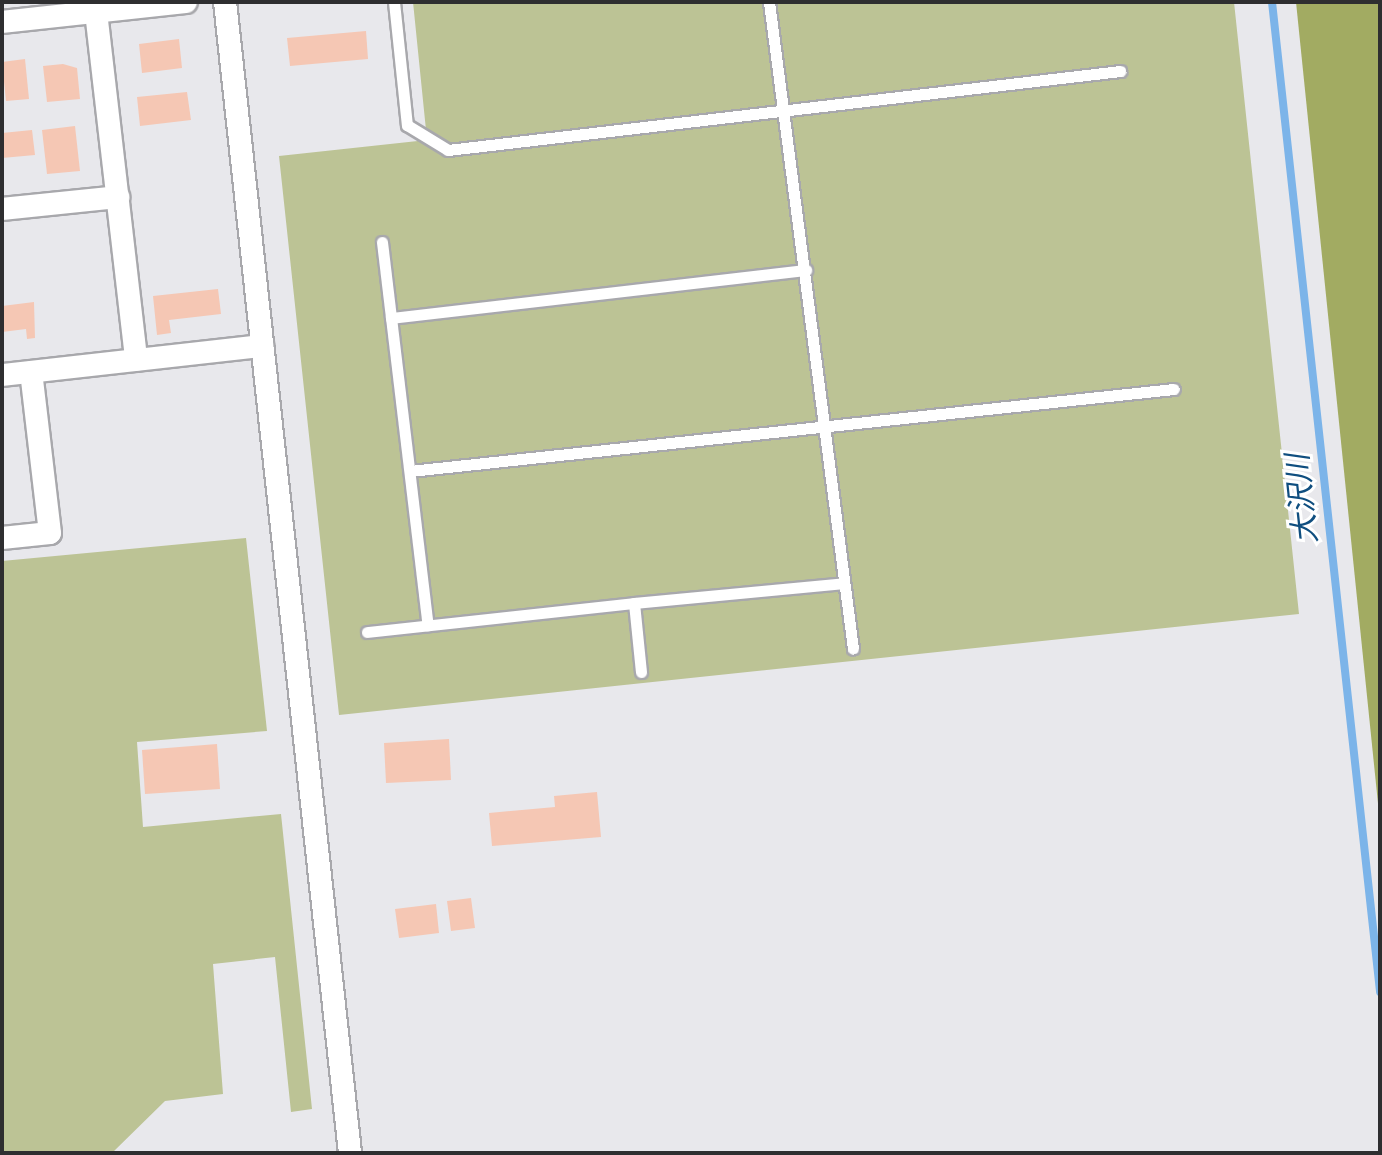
<!DOCTYPE html>
<meta charset="utf-8">
<style>
body{margin:0}
#map{position:relative;width:1382px;height:1155px;overflow:hidden;background:#e8e8ec;font-family:Cabin,"Noto Sans JP",sans-serif}
div>[style]{position:absolute}
[style*='--x']{left:calc(var(--x)*1px);top:calc(var(--y)*1px);width:calc(var(--w)*1px);rotate:calc(var(--a)*1deg)}
.green>*{inset:0;background:#bcc395}
.forest>*{inset:0;background:#a2ab62}
.stream>*{height:8px;margin:-4px;padding:0 4px;transform-origin:4px;border-radius:4px;background:#7cb4e9}
.building>*{inset:0;background:#f5c7b4}
.roads{filter:drop-shadow(2px 0 #a8a8ac) drop-shadow(-2px 0 #a8a8ac) drop-shadow(0 2px #a8a8ac) drop-shadow(0 -2px #a8a8ac)}
.service>*{height:11px;margin:-5.5px;padding:0 5.5px;transform-origin:5.5px;border-radius:5.5px;background:#fff}
.minor>*{height:22px;margin:-11px;padding:0 11px;transform-origin:11px;border-radius:11px;background:#fff}
span{translate:-50% -50%;white-space:nowrap;text-align:center;line-height:1.15;-webkit-text-stroke:6px #fff;paint-order:stroke}
.water-label{font-size:30px;color:#0f4e7f;font-style:italic}
.frame{position:absolute;inset:0;border:4px solid #2e2e30;pointer-events:none}
</style>
<div id="map">
<div class="green">
<i style="clip-path:polygon(413px 2px,1234px 2px,1299px 614px,339px 715px,279px 156px,427px 140px)"></i>
<i style="clip-path:polygon(246px 538px,267px 731px,137px 742px,143px 827px,281px 814px,312px 1109px,291px 1112px,275px 957px,213px 964px,223px 1094px,165px 1101px,112px 1153px,2px 1153px,2px 561px)"></i>
</div>
<div class="forest">
<i style="clip-path:polygon(1296px 2px,1380px 2px,1380px 823px)"></i>
</div>
<div class="stream">
<i style="--x:1272;--y:2;--w:996;--a:83.77"></i>
</div>
<div class="building">
<i style="clip-path:polygon(366px 31px,368px 59px,290px 66px,287px 38px)"></i>
<i style="clip-path:polygon(179px 39px,182px 68px,142px 73px,139px 44px)"></i>
<i style="clip-path:polygon(25px 59px,29px 99px,6px 101px,2px 62px)"></i>
<i style="clip-path:polygon(63px 64px,77px 68px,80px 99px,47px 102px,43px 66px)"></i>
<i style="clip-path:polygon(187px 92px,191px 120px,140px 126px,137px 97px)"></i>
<i style="clip-path:polygon(75px 126px,80px 171px,47px 174px,42px 130px)"></i>
<i style="clip-path:polygon(32px 130px,35px 155px,2px 158px,2px 133px)"></i>
<i style="clip-path:polygon(218px 289px,221px 314px,169px 320px,171px 333px,157px 335px,153px 296px)"></i>
<i style="clip-path:polygon(34px 302px,35px 338px,27px 339px,26px 329px,2px 332px,2px 306px)"></i>
<i style="clip-path:polygon(449px 739px,451px 780px,386px 783px,384px 743px)"></i>
<i style="clip-path:polygon(217px 744px,220px 789px,145px 794px,142px 750px)"></i>
<i style="clip-path:polygon(597px 792px,601px 837px,492px 846px,489px 813px,555px 807px,554px 796px)"></i>
<i style="clip-path:polygon(471px 898px,475px 928px,451px 931px,447px 901px)"></i>
<i style="clip-path:polygon(436px 904px,439px 933px,399px 938px,395px 909px)"></i>
</div>
<div class="roads">
<div class="service">
<i style="--x:394;--y:2;--w:124;--a:84"></i>
<i style="--x:407;--y:125;--w:48;--a:31.4"></i>
<i style="--x:448;--y:150;--w:677;--a:-6.7"></i>
<i style="--x:769;--y:2;--w:652;--a:82.6"></i>
<i style="--x:382;--y:242;--w:386;--a:83.2"></i>
<i style="--x:391;--y:318;--w:418;--a:-6.6"></i>
<i style="--x:410;--y:471;--w:768;--a:-6.13"></i>
<i style="--x:367;--y:632;--w:269;--a:-6.2"></i>
<i style="--x:641;--y:672;--w:69;--a:-95.8"></i>
<i style="--x:634;--y:603;--w:211;--a:-5.4"></i>
</div>
<div class="minor">
<i style="--x:225;--y:2;--w:1158;--a:83.8"></i>
<i style="--x:96;--y:12;--w:350;--a:83.4"></i>
<i style="--x:2;--y:22;--w:185;--a:-6.2"></i>
<i style="--x:2;--y:209;--w:117;--a:-5.9"></i>
<i style="--x:2;--y:375;--w:262;--a:-6.4"></i>
<i style="--x:2;--y:538;--w:48;--a:-5.9"></i>
<i style="--x:50;--y:533;--w:162;--a:-96.7"></i>
</div>
</div>
<div class="water-label">
<span style="left:1302px;top:499px;rotate:-96deg">大沢川</span>
</div>
<div class="frame"></div>
</div>
